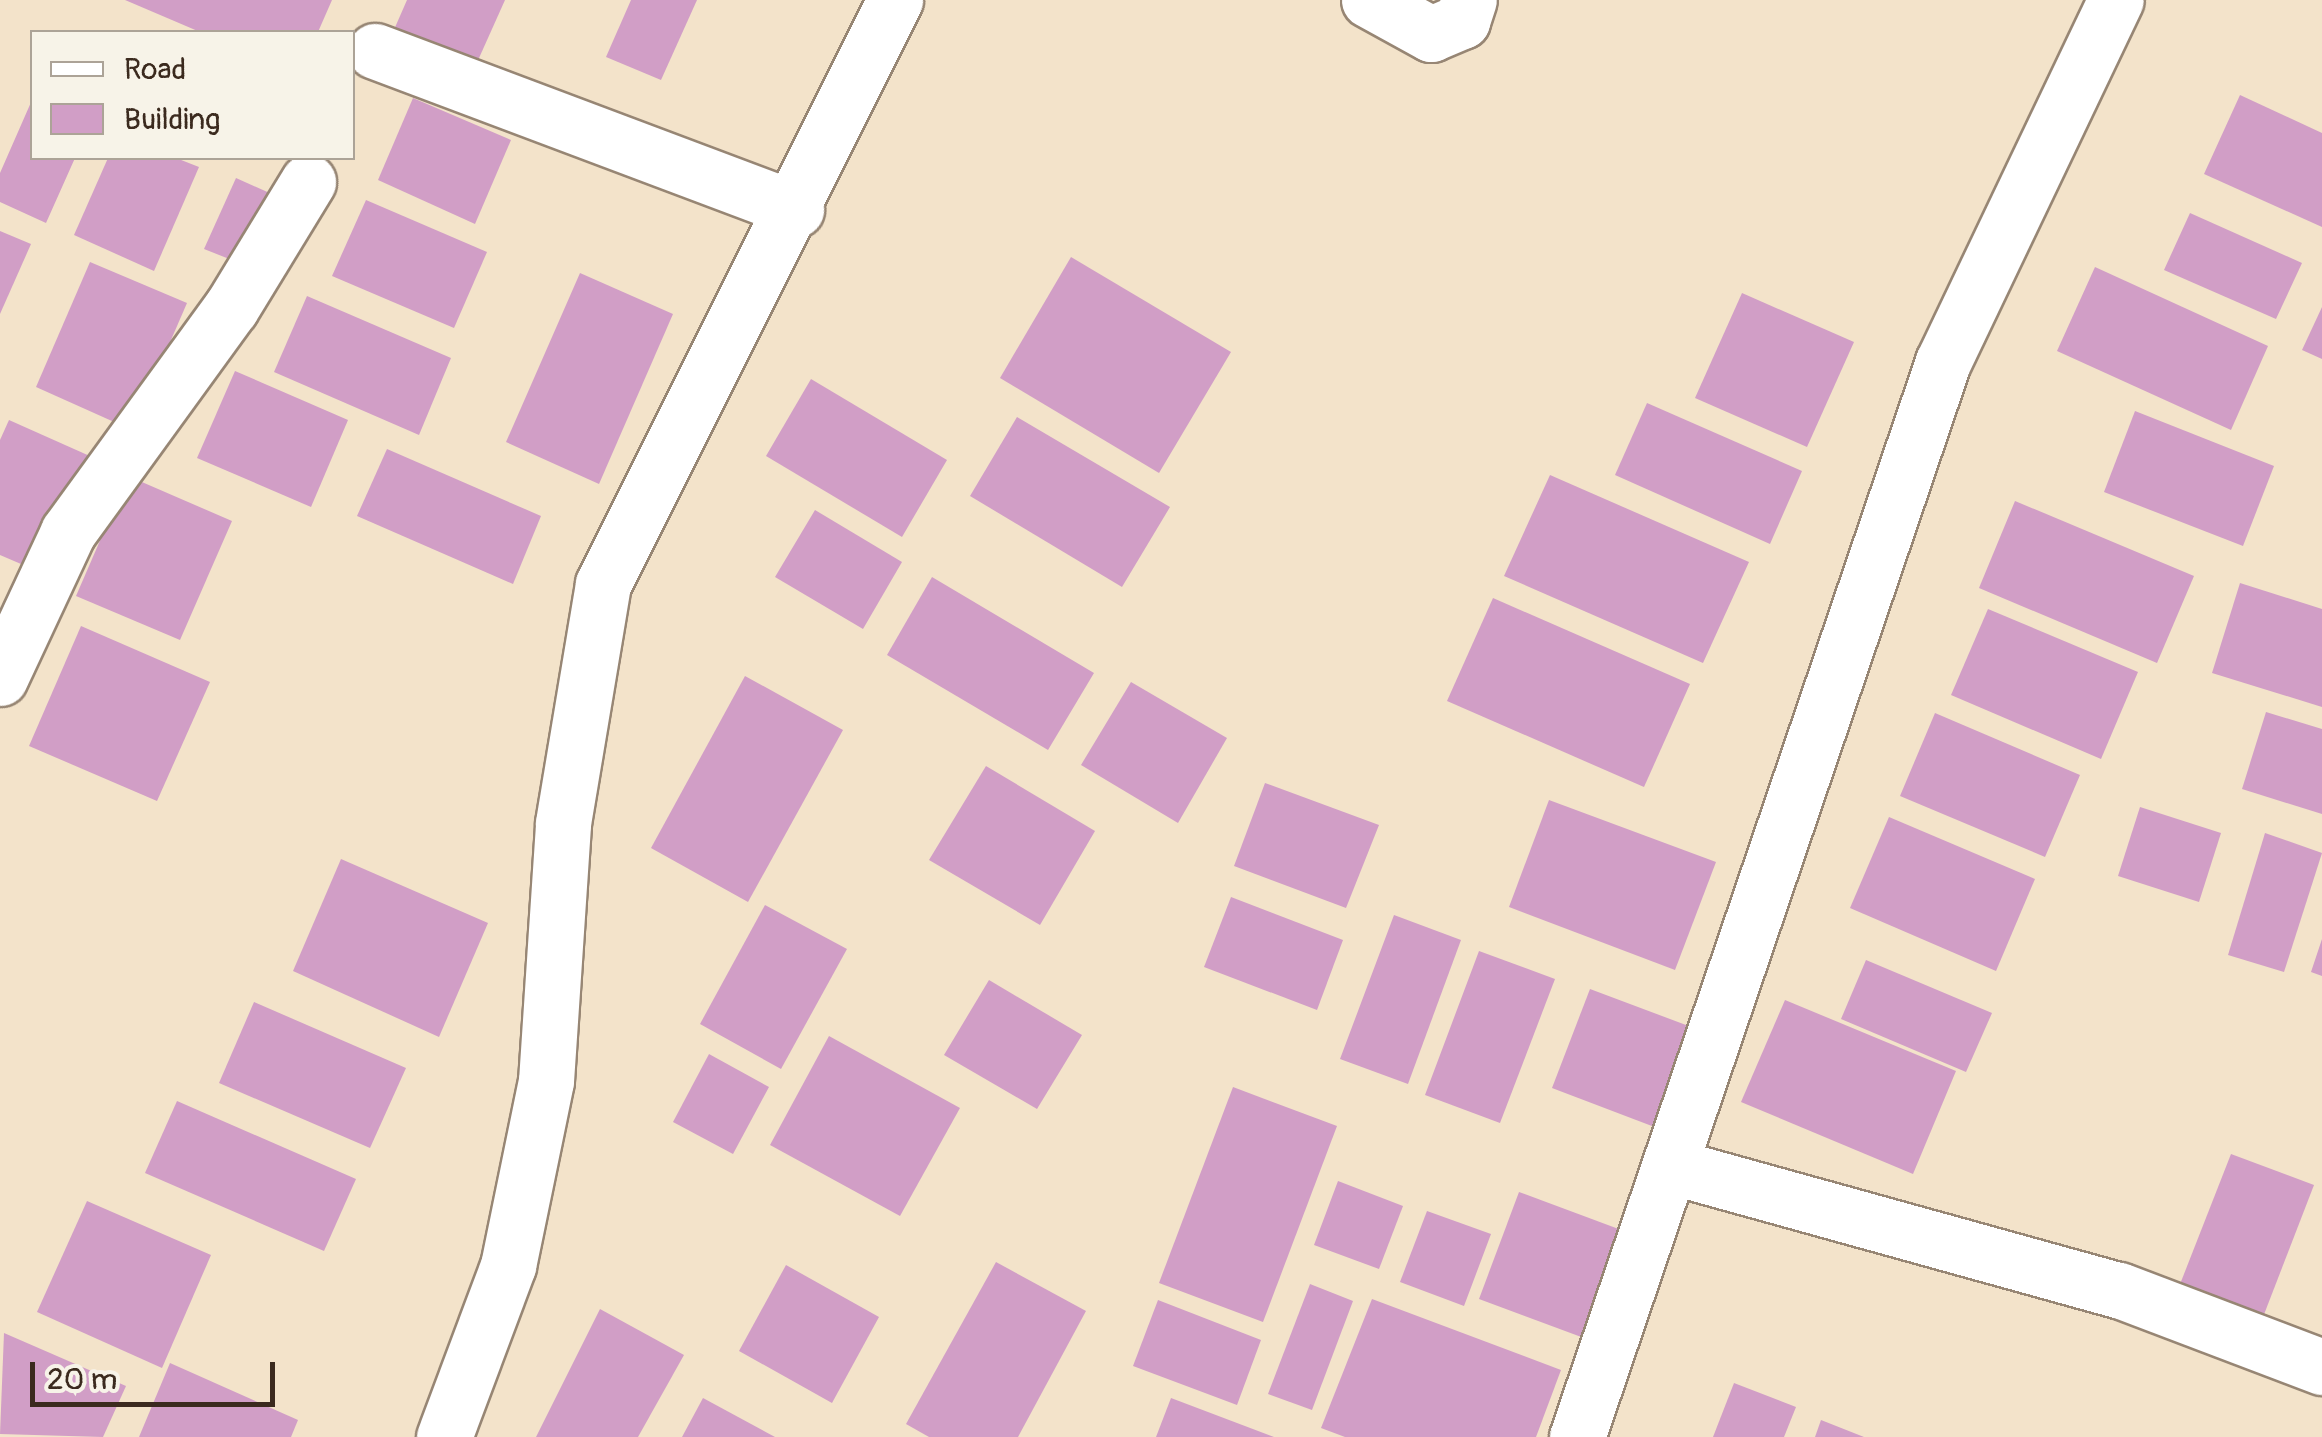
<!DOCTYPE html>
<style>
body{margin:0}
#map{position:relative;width:2322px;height:1437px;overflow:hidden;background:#f3e3ca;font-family:Pangolin,sans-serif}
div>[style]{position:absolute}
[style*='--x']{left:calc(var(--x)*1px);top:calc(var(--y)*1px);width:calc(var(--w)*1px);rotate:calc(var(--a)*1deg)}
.building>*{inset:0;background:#d19ec6}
.roads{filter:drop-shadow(2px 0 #978674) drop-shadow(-2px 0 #978674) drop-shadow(0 2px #978674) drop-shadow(0 -2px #978674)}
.minor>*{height:55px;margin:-27.5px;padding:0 27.5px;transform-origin:27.5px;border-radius:27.5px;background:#fff}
span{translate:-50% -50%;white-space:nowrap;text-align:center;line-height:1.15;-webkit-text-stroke:9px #f7f3e8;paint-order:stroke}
.legend{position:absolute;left:30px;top:30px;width:325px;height:130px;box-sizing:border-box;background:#f7f3e8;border:2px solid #aca397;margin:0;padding:12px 18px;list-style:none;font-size:30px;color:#3b2a1e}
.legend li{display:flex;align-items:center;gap:20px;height:50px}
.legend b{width:50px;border:2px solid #aca397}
.scale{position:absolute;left:30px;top:1362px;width:245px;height:45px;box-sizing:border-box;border:5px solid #3b2a1e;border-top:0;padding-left:12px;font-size:30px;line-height:35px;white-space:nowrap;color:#3b2a1e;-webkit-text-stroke:8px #f7f3e8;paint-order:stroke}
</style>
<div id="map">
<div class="building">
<i style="clip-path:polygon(125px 0,332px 0,318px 32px,200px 32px)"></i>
<i style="clip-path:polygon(407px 0,505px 0,475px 67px,393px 32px)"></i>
<i style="clip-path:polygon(631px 0,697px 0,661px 80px,606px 57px)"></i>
<i style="clip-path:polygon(2240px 95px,2322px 133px,2322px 227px,2204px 174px)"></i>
<i style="clip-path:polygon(413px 98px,511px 140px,475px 224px,378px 180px)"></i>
<i style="clip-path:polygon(32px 100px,32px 158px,75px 158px,46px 223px,0 202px,0 173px)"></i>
<i style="clip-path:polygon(108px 158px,176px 158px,199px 167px,154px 271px,74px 235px)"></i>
<i style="clip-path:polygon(236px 178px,283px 199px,252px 268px,204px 249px)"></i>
<i style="clip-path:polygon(366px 200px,487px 252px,454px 328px,332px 276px)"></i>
<i style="clip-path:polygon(2190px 213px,2302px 263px,2276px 319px,2164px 270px)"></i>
<i style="clip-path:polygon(0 231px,31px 244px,0 314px)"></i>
<i style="clip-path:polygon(1071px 257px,1231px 352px,1159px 473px,1000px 378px)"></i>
<i style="clip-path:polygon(90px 262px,187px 303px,132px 430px,36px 387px)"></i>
<i style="clip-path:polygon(2095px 267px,2268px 346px,2231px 430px,2057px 351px)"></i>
<i style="clip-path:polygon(580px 273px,673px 314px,599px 484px,506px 442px)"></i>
<i style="clip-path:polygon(1742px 293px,1854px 342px,1807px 447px,1695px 398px)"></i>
<i style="clip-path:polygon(307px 296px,451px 358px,419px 435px,274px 372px)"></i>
<i style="clip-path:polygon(2322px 307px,2322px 359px,2302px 350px)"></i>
<i style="clip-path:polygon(235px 371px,348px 420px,311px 507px,197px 458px)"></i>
<i style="clip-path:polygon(811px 379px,947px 460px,902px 537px,766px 456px)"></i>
<i style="clip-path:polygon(1647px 403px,1802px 471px,1770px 544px,1615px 475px)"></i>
<i style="clip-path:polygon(2135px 411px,2274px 466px,2243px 546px,2104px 492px)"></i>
<i style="clip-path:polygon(1017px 417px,1170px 507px,1122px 587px,970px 496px)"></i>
<i style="clip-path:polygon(9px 420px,92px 457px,42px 573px,0 555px,0 440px)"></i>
<i style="clip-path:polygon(387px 449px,541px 516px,513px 584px,357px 516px)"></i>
<i style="clip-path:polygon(1550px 475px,1749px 562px,1703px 663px,1504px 576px)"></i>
<i style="clip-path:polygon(128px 476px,232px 521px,180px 640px,76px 596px)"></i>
<i style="clip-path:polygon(2015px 501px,2194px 576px,2157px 663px,1979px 588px)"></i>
<i style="clip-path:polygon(815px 510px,902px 562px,863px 629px,775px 577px)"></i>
<i style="clip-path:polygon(932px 577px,1094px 673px,1048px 750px,887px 655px)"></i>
<i style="clip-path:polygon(2240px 583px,2322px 609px,2322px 707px,2212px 673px)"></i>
<i style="clip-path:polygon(1493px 598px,1690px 684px,1644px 787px,1447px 701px)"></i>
<i style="clip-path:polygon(1988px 609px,2138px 672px,2101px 759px,1951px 695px)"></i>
<i style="clip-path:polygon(81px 626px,210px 682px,157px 801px,29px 746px)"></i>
<i style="clip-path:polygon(745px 676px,843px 730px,748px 902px,651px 848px)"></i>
<i style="clip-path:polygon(1131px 682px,1227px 738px,1178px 823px,1081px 765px)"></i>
<i style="clip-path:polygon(2266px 712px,2322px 729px,2322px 814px,2242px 789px)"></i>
<i style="clip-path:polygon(1935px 713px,2080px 775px,2045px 857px,1900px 796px)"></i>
<i style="clip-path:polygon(986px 766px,1095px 831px,1040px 925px,929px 860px)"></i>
<i style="clip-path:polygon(1265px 783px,1379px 825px,1346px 908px,1234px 866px)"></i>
<i style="clip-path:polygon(1549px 800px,1716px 862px,1675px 970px,1509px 907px)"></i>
<i style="clip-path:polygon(2140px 807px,2221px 833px,2199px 902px,2118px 876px)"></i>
<i style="clip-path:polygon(1889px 817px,2035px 879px,1996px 971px,1850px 908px)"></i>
<i style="clip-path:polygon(2265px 833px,2322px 853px,2284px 972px,2228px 955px)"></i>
<i style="clip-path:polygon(341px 859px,488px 923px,439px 1037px,293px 971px)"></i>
<i style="clip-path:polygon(1231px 897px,1343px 940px,1317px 1010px,1204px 967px)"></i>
<i style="clip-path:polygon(765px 905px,847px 949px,781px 1069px,700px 1024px)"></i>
<i style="clip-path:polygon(1394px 915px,1461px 940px,1408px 1084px,1340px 1059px)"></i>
<i style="clip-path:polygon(2322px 939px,2322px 976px,2311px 972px)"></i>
<i style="clip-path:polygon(1479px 951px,1555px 979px,1500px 1123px,1425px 1095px)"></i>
<i style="clip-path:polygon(1866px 960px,1992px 1013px,1966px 1072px,1841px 1019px)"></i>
<i style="clip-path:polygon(989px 980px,1082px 1035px,1037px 1109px,944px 1055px)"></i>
<i style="clip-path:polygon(1590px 989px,1702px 1031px,1665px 1131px,1552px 1088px)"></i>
<i style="clip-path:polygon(1785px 1000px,1956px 1071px,1913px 1174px,1741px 1102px)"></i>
<i style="clip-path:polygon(254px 1002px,406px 1068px,370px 1148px,219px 1083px)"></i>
<i style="clip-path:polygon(829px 1036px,960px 1108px,900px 1216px,770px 1145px)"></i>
<i style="clip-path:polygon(709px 1054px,769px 1087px,733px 1154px,673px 1122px)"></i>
<i style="clip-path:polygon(1233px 1087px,1337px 1126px,1263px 1322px,1159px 1283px)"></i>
<i style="clip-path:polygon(177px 1101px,356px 1179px,324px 1251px,145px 1173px)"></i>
<i style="clip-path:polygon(2231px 1154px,2314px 1185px,2258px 1330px,2175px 1297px)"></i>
<i style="clip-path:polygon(1338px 1181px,1403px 1206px,1379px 1269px,1314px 1245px)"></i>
<i style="clip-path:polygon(1519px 1192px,1624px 1231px,1584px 1338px,1479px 1299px)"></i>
<i style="clip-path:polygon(87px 1201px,211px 1255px,162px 1368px,37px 1312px)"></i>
<i style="clip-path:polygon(1427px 1211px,1491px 1234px,1464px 1306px,1400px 1282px)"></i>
<i style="clip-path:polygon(996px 1262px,1086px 1311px,1018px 1437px,929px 1437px,906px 1424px)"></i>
<i style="clip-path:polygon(786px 1265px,879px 1317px,832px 1403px,739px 1351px)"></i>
<i style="clip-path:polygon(1310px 1284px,1353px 1301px,1312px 1410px,1268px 1394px)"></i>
<i style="clip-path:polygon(1372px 1299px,1561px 1370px,1536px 1437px,1345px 1437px,1321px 1428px)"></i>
<i style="clip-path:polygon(1158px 1300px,1261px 1340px,1237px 1405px,1133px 1366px)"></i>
<i style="clip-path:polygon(600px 1309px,684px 1355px,638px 1437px,536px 1437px)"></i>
<i style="clip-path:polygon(4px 1333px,126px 1386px,103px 1437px,0 1434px)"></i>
<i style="clip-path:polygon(170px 1363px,298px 1420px,291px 1437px,139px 1437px)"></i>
<i style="clip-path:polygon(1734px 1383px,1796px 1407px,1784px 1437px,1713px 1437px)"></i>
<i style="clip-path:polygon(703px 1398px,775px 1437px,682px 1437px)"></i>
<i style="clip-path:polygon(1171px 1398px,1274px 1437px,1156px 1437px)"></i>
<i style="clip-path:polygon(1821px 1420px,1864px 1437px,1815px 1437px)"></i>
</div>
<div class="roads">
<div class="minor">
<i style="--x:1369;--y:0;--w:71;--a:28.7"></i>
<i style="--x:1431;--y:34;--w:34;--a:-23"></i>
<i style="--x:1462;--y:21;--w:22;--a:-72"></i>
<i style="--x:375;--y:51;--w:450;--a:20.6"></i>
<i style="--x:0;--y:678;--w:161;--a:-65"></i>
<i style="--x:68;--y:532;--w:277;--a:-54"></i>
<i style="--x:231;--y:308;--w:148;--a:-58.6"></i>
<i style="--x:1674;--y:1167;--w:462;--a:15.5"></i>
<i style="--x:2119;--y:1290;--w:217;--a:20.8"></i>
<i style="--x:444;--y:1437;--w:183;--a:-69.5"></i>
<i style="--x:508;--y:1266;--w:189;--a:-78.4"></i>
<i style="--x:546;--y:1081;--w:259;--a:-86.2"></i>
<i style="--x:563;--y:823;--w:242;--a:-80.5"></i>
<i style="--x:603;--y:584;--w:653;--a:-63.43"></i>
<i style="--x:1577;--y:1437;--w:1136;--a:-71.2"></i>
<i style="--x:1943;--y:362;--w:401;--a:-64.5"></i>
</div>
</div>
<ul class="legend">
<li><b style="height:12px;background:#fff"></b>Road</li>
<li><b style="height:28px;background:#d19ec6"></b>Building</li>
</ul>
<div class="scale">20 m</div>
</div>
